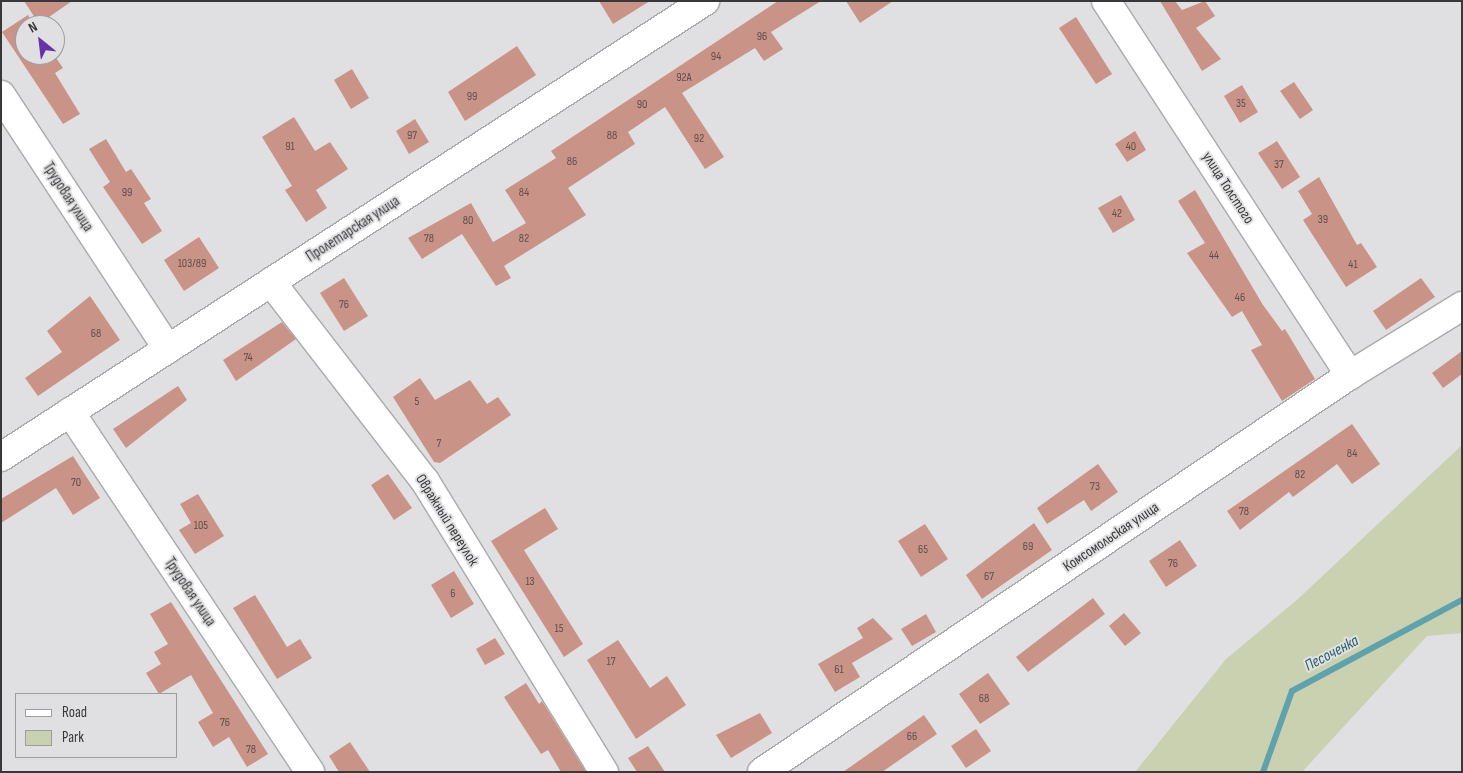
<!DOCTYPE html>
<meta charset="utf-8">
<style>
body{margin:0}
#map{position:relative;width:1463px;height:773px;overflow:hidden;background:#e0e0e2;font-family:"Sofia Sans Condensed",sans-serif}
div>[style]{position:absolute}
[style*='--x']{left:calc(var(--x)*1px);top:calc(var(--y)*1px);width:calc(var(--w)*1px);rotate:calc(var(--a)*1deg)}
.green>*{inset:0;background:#cad1b1}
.stream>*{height:6px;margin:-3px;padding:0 3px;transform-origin:3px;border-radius:3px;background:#5fa2ab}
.building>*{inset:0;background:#ca9387}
.roads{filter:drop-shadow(1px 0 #a9aaac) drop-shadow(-1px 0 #a9aaac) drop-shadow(0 1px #a9aaac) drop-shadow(0 -1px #a9aaac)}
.minor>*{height:28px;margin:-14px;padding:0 14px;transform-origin:14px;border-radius:14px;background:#fff}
span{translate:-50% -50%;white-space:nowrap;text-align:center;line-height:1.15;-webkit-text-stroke:4px #e0e0e2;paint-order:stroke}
.number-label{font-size:12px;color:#5c4f4c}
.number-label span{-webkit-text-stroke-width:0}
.street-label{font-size:15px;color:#383839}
.water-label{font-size:16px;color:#275f66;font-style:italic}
.frame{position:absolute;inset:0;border:2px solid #383839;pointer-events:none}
.legend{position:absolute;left:15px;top:693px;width:162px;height:65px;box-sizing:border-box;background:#e0e0e2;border:1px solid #9d9d9e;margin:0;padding:6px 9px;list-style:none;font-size:15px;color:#383839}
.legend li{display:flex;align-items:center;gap:10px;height:25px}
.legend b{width:25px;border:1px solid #9d9d9e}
.north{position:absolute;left:15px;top:15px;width:50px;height:50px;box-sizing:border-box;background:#e0e0e2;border:1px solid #9d9d9e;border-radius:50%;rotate:331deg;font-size:14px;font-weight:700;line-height:20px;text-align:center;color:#383839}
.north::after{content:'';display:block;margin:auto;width:18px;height:22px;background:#6532a9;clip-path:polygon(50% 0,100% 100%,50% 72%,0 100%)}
</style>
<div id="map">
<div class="green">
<i style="clip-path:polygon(1462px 445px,1462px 633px,1427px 636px,1302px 772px,1135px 772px,1226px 659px,1298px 599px)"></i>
</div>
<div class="stream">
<i style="--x:1263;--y:772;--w:86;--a:-70.3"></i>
<i style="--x:1292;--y:691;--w:193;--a:-28.2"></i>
</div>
<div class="building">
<i style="clip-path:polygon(24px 1px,72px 1px,39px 24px)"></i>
<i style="clip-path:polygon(599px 1px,650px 1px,613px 24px)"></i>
<i style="clip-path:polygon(778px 1px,821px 1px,771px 32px,783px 49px,764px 61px,755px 48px,682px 93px,724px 157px,705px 169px,665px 107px,628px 132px,635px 144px,568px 188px,586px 215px,504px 266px,511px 278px,496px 286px,462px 234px,422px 259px,408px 238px,471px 203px,493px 242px,526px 223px,505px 190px,556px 158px,551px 151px)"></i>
<i style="clip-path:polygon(846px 1px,893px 1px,860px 23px)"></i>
<i style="clip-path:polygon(1160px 1px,1175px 1px,1182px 10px,1205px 1px,1215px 16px,1196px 28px,1221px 59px,1202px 71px)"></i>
<i style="clip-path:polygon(28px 15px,34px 25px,25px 25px,25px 55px,54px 55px,63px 68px,55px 73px,80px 114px,63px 124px,2px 32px)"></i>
<i style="clip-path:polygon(1076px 17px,1112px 74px,1096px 84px,1059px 28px)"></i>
<i style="clip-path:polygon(517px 46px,536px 75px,465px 121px,448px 92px)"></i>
<i style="clip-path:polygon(352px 69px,369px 98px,351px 109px,334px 80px)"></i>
<i style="clip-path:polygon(1294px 82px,1313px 110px,1300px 119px,1280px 91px)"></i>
<i style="clip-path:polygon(1242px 85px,1258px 112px,1240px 123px,1224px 96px)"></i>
<i style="clip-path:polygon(294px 117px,315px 151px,330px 142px,348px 169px,316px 190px,327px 208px,306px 222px,285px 190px,292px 186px,262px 137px)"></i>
<i style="clip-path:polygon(415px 119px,429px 142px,409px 154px,396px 131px)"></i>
<i style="clip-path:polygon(1135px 131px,1146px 150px,1127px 162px,1115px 144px)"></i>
<i style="clip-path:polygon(106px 139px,126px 172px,131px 169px,151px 199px,144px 203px,162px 231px,142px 244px,103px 187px,110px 182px,89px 149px)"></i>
<i style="clip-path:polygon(1277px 141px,1300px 177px,1282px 189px,1258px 153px)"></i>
<i style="clip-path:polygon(1319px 177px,1357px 245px,1361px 243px,1377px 267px,1346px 287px,1303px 220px,1312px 214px,1298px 191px)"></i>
<i style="clip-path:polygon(1195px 190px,1263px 305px,1282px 331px,1285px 329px,1315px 379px,1282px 401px,1251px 350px,1262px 345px,1242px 311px,1232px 317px,1187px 253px,1205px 243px,1178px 201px)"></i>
<i style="clip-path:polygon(1121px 195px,1135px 220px,1113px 233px,1098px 208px)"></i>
<i style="clip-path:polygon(199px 237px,219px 268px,184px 291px,164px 260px)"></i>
<i style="clip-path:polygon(344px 278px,368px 316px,344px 331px,320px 293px)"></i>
<i style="clip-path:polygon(1421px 278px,1435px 297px,1386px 330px,1373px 311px)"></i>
<i style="clip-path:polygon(90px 296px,120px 340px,38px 396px,25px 378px,62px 352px,47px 331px)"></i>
<i style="clip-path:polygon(282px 322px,296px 339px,236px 381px,223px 360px)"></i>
<i style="clip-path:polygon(1462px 351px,1462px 374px,1443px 388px,1432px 373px)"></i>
<i style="clip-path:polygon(420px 378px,435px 400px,470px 380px,487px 404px,498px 397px,511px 415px,440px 463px,434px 462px,393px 397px)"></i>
<i style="clip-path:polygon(178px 386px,187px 400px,126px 448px,113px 429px)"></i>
<i style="clip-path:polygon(1352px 424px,1380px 464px,1352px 484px,1337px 464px,1293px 497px,1289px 492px,1240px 530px,1227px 511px)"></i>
<i style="clip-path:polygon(73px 456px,100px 498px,73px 515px,56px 488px,1px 523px,1px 499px)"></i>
<i style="clip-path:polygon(1098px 464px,1118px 492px,1091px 511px,1084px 500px,1047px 524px,1037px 508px)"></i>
<i style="clip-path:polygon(388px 474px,412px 508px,394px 520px,371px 485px)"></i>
<i style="clip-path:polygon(198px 494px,224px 536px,195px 554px,179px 530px,191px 523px,180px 504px)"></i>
<i style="clip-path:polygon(545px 508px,558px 529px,524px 550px,583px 644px,564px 657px,491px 541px)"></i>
<i style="clip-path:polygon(1034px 523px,1052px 550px,982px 599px,966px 575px)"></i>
<i style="clip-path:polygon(925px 524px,948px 559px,921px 577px,898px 541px)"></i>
<i style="clip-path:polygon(1180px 540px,1197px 566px,1166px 587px,1149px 561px)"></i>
<i style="clip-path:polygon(454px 571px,474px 604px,451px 618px,431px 585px)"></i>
<i style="clip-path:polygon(255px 595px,287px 647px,300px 639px,312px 658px,277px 679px,233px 608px)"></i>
<i style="clip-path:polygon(1093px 598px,1105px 614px,1028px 672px,1016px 657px)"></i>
<i style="clip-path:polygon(171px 602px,268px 754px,247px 767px,229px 737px,213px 747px,198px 722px,213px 713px,191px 675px,159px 694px,146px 673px,161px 664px,154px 652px,168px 644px,150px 614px)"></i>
<i style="clip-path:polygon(1124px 613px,1141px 633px,1125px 646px,1109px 626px)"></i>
<i style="clip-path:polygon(926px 614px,936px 632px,912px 646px,901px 629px)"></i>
<i style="clip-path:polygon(873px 618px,893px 639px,852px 663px,860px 677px,835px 692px,818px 664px,863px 638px,857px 628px)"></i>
<i style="clip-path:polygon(495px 638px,505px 654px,485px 665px,476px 649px)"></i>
<i style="clip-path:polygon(618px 640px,650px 688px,667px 676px,686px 705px,636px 739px,587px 660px)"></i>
<i style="clip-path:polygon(988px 673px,1010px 704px,980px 724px,959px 694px)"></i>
<i style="clip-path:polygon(526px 683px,539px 704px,542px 701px,586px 772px,561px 772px,548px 750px,541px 754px,504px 697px)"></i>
<i style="clip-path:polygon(760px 713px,772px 733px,731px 758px,716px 735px)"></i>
<i style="clip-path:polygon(924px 715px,937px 734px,882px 772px,843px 772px)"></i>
<i style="clip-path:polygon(976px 729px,991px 751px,966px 768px,951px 746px)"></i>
<i style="clip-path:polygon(350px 742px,370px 772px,339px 772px,329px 756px)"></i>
<i style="clip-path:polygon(648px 746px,665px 772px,637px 772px,628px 758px)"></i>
</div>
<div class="roads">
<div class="minor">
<i style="--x:1106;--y:1;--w:447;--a:56.9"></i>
<i style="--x:1;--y:95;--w:304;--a:56.7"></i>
<i style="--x:271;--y:282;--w:252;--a:52.3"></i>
<i style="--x:425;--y:481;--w:342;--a:58.4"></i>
<i style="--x:70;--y:412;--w:433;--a:56.3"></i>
<i style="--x:1;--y:457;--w:839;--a:-32.93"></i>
<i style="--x:762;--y:772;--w:709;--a:-34.03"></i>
<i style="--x:1350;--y:375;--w:132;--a:-31.6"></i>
</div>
</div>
<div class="number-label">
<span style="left:762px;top:37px">96</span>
<span style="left:716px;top:57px">94</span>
<span style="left:684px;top:78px">92А</span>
<span style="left:472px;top:97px">99</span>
<span style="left:1241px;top:104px">35</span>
<span style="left:642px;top:105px">90</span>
<span style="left:412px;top:136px">97</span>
<span style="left:612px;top:136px">88</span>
<span style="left:699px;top:139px">92</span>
<span style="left:290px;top:147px">91</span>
<span style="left:1131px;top:147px">40</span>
<span style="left:572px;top:162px">86</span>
<span style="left:1279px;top:165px">37</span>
<span style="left:127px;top:193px">99</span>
<span style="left:524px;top:193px">84</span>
<span style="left:1117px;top:214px">42</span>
<span style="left:1323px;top:220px">39</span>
<span style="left:468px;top:221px">80</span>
<span style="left:429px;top:239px">78</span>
<span style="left:524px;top:239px">82</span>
<span style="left:1214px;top:256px">44</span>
<span style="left:192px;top:264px">103/89</span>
<span style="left:1353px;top:265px">41</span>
<span style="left:1240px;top:298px">46</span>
<span style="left:344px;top:305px">76</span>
<span style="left:96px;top:334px">68</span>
<span style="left:248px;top:358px">74</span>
<span style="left:417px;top:402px">5</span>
<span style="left:439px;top:444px">7</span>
<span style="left:1352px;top:454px">84</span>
<span style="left:1300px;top:475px">82</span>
<span style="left:76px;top:483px">70</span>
<span style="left:1095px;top:487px">73</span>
<span style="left:1244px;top:512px">78</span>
<span style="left:201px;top:526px">105</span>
<span style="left:1028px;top:547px">69</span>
<span style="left:923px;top:550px">65</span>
<span style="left:1173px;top:564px">76</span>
<span style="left:989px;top:577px">67</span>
<span style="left:530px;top:582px">13</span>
<span style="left:453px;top:594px">6</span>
<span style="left:559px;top:629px">15</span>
<span style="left:611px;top:662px">17</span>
<span style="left:839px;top:670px">61</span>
<span style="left:984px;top:699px">68</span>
<span style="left:225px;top:723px">76</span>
<span style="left:912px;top:737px">66</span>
<span style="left:251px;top:750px">78</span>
</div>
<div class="street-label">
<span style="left:1228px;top:188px;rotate:57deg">улица Толстого</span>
<span style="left:68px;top:197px;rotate:57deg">Трудовая улица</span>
<span style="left:353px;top:229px;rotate:-33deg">Пролетарская улица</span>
<span style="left:447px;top:520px;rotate:58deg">Овражный переулок</span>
<span style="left:1111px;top:537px;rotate:-34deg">Комсомольская улица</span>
<span style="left:190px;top:592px;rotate:56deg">Трудовая улица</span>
</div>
<div class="water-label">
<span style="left:1332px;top:654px;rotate:-28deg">Песоченка</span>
</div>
<div class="frame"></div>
<ul class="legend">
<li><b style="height:6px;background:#fff"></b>Road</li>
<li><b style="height:14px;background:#cad1b1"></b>Park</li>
</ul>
<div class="north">N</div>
</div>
